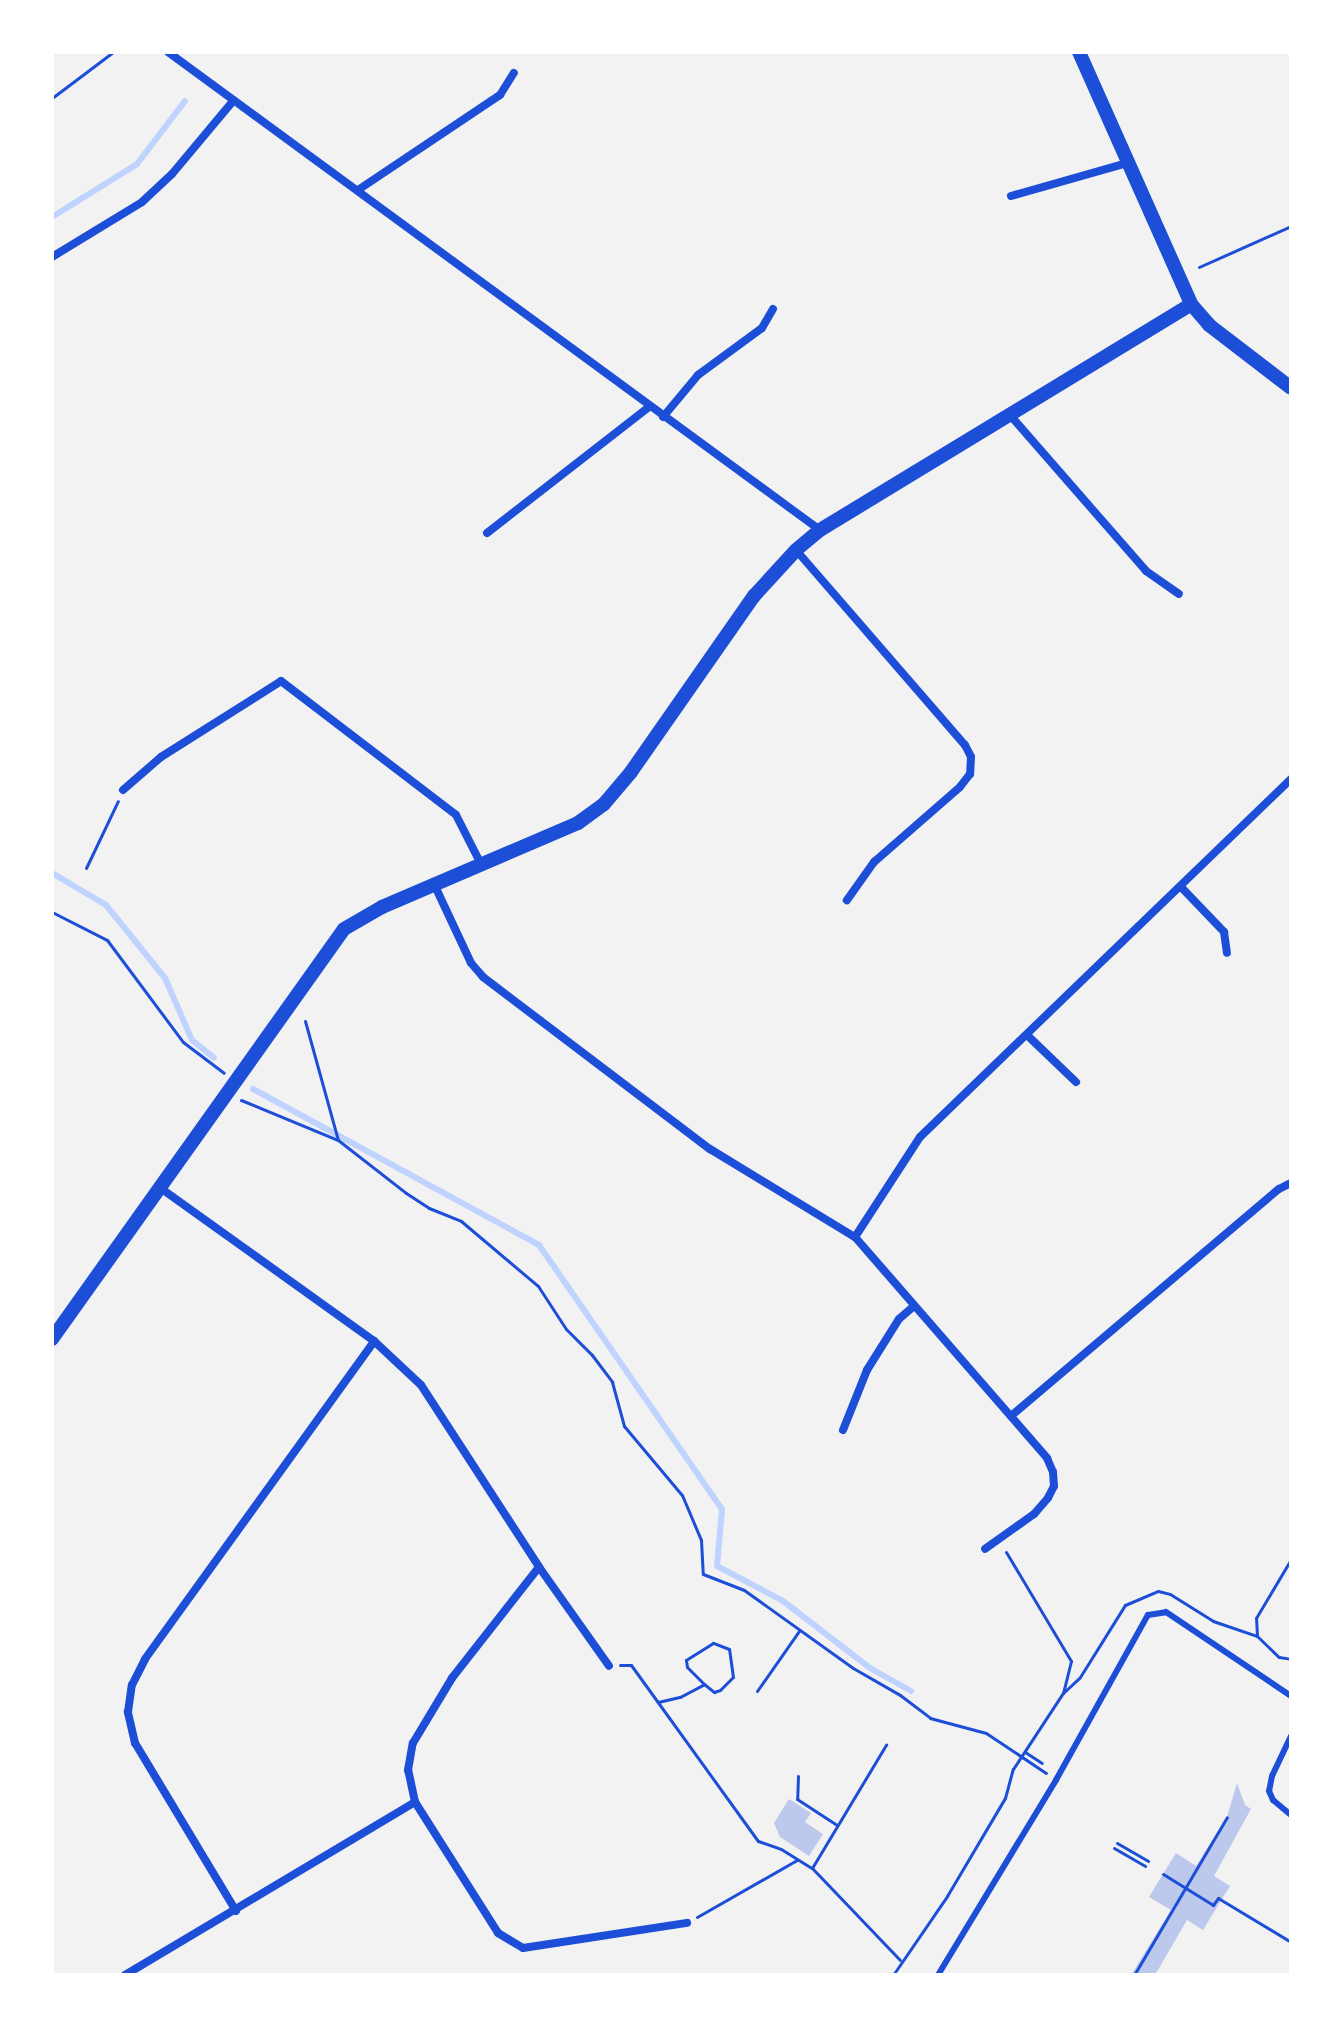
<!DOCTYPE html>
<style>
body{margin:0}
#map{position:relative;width:1343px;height:2027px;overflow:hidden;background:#f2f2f2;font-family:"Titillium Web",sans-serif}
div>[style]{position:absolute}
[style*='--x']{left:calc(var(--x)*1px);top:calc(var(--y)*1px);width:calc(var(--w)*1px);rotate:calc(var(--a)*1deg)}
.stream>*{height:6px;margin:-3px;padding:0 3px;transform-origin:3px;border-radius:3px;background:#bfd3fe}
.building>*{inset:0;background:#bdc9ec}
.path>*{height:3px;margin:-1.5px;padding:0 1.5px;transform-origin:1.5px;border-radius:1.5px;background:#1d4ed8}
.service>*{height:6px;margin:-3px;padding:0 3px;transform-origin:3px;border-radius:3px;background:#1d4ed8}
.minor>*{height:8px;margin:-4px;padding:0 4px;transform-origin:4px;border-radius:4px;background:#1d4ed8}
.tertiary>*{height:14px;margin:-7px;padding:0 7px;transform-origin:7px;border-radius:7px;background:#1d4ed8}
span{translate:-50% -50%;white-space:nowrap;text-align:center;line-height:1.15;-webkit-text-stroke:6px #fff;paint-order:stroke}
.frame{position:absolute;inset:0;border:54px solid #fff;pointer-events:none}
</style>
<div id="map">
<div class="stream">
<i style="--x:52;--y:217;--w:100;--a:-31.9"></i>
<i style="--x:137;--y:164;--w:79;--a:-52.7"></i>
<i style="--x:52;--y:873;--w:63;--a:30.7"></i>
<i style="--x:106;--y:905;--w:94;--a:51.1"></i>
<i style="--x:165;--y:978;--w:68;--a:66.5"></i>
<i style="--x:192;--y:1040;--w:28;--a:39"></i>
<i style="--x:253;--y:1089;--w:326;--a:28.6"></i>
<i style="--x:539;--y:1245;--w:321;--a:55.3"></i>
<i style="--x:722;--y:1509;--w:57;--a:95"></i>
<i style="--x:717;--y:1566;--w:75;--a:27.9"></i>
<i style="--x:783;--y:1601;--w:110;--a:37.6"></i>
<i style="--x:870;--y:1668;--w:47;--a:29.3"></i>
</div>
<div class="building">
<i style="clip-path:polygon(1237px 1783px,1245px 1805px,1251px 1809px,1214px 1876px,1230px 1886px,1203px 1930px,1187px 1920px,1155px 1975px,1131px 1975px,1171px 1910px,1149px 1897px,1176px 1853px,1196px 1866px,1227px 1817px)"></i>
<i style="clip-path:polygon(789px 1799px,811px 1813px,805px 1822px,823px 1834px,809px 1856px,780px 1837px,774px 1823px)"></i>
</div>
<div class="path">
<i style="--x:52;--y:98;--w:76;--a:-37"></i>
<i style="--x:1199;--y:267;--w:101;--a:-24"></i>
<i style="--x:86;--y:868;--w:74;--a:-64.5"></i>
<i style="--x:52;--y:912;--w:62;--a:27"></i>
<i style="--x:107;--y:940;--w:127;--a:53.3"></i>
<i style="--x:183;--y:1042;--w:51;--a:37.1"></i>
<i style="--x:305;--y:1021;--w:123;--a:74.5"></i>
<i style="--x:241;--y:1100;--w:105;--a:22.4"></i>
<i style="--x:338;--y:1140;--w:86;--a:37.9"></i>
<i style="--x:406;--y:1193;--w:27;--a:33"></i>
<i style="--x:429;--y:1208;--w:35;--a:22"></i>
<i style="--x:461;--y:1221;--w:101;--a:40.2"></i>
<i style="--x:538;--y:1286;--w:51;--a:56.9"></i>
<i style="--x:566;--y:1329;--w:37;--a:45"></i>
<i style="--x:592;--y:1355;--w:34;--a:53"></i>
<i style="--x:612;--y:1382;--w:46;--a:74.7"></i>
<i style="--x:624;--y:1426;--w:90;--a:50"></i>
<i style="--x:682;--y:1495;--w:49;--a:67.1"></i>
<i style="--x:701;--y:1540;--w:34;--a:87"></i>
<i style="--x:703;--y:1574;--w:44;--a:21.3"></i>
<i style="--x:744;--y:1590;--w:134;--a:35.6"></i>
<i style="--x:853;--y:1668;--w:54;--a:29.9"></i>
<i style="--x:900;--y:1695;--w:38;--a:37"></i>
<i style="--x:930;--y:1718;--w:58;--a:15"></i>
<i style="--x:986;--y:1733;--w:72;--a:33.7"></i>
<i style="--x:1006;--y:1552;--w:127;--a:59.2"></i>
<i style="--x:1071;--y:1661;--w:33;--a:104"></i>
<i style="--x:1257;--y:1636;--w:18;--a:-93"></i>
<i style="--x:1256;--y:1618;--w:69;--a:-59.3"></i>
<i style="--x:620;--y:1665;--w:11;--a:0"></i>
<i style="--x:631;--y:1665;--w:217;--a:54.2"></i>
<i style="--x:758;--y:1841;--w:24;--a:19"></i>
<i style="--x:781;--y:1849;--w:36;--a:32"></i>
<i style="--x:812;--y:1868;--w:127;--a:46.3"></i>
<i style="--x:757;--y:1691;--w:73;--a:-55"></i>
<i style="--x:658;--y:1702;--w:23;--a:-13"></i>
<i style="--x:680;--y:1697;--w:27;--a:-28"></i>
<i style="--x:704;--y:1684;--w:13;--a:39"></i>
<i style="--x:714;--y:1692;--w:6;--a:-18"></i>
<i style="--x:720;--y:1690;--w:18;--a:-45"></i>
<i style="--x:733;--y:1677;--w:28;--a:-98"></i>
<i style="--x:729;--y:1649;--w:17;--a:-159"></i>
<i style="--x:713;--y:1643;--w:32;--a:148"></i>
<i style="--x:686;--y:1660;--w:7;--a:82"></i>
<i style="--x:687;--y:1667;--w:24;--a:45"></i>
<i style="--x:1025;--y:1752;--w:20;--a:33"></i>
<i style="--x:798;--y:1776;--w:23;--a:92"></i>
<i style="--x:797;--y:1799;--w:48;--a:33"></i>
<i style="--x:1117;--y:1843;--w:36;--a:30"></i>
<i style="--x:1114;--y:1848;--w:36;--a:30"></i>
<i style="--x:812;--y:1868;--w:144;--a:-59"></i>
<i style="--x:1163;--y:1874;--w:59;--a:31.8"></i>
<i style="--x:1213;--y:1905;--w:9;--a:-54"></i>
<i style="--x:1218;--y:1898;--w:85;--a:31.1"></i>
<i style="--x:697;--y:1917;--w:115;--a:-29.7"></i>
<i style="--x:893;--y:1975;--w:96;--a:-55.6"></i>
<i style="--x:947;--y:1896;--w:114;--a:-59.4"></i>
<i style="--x:1005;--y:1798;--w:30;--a:-75"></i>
<i style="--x:1013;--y:1769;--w:91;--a:-56.7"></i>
<i style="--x:1063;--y:1693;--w:23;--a:-43"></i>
<i style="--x:1080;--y:1677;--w:85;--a:-58"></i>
<i style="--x:1125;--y:1605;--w:36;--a:-23"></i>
<i style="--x:1158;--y:1591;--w:12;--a:14"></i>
<i style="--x:1170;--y:1594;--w:51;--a:32.1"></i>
<i style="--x:1213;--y:1621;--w:46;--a:18.8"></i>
<i style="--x:1257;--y:1636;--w:30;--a:44"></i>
<i style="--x:1279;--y:1657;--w:12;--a:9"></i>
<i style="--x:1134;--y:1975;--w:183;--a:-59.5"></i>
</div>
<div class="service">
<i style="--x:1291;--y:1736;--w:44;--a:115.4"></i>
<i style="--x:1272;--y:1776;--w:15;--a:101"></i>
<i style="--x:1269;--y:1791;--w:10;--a:66"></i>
<i style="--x:1273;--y:1800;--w:23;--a:40"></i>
<i style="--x:938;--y:1975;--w:228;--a:-58.8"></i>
<i style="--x:1056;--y:1780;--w:189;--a:-60.9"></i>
<i style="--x:1148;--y:1615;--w:18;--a:-9"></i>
<i style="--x:1166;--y:1612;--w:151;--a:33.9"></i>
</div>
<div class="minor">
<i style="--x:168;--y:52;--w:808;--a:36.25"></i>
<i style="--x:358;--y:190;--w:171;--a:-33.8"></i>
<i style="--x:500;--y:95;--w:26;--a:-58"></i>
<i style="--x:1011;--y:196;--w:124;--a:-15.9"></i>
<i style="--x:52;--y:257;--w:105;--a:-31.4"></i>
<i style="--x:142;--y:202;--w:41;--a:-43"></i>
<i style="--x:172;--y:174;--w:95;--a:-50.1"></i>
<i style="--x:1010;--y:415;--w:207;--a:48.9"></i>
<i style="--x:1146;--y:571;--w:40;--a:34.9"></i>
<i style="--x:663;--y:417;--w:55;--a:-50.2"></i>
<i style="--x:698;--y:375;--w:79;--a:-36.3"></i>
<i style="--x:762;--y:328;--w:22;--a:-60"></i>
<i style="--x:487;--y:533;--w:205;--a:-37.9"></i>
<i style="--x:796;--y:550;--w:258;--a:49.1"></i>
<i style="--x:965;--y:745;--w:13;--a:63"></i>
<i style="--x:971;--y:757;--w:17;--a:93"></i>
<i style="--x:970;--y:774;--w:16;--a:128"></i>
<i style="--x:960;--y:787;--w:114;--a:138.9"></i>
<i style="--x:874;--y:862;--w:47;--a:125.4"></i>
<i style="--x:123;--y:790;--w:50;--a:-41"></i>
<i style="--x:161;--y:757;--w:142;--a:-32.3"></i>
<i style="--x:281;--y:681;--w:220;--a:37.4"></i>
<i style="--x:456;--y:815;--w:55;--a:63"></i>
<i style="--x:434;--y:884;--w:87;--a:64.9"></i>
<i style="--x:471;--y:963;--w:18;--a:49"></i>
<i style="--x:483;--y:977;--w:285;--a:37.2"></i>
<i style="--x:710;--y:1149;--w:170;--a:31.3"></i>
<i style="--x:855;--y:1237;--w:293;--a:49"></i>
<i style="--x:1047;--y:1458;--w:15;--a:67"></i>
<i style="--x:1053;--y:1472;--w:14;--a:86"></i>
<i style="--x:1054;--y:1486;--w:13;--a:117"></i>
<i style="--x:1048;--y:1498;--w:21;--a:131"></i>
<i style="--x:1034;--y:1514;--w:60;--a:144.5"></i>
<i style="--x:1182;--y:888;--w:61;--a:46.3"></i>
<i style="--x:1224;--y:932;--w:21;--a:82"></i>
<i style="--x:1027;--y:1035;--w:68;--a:43.8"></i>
<i style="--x:159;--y:1187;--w:264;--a:35.6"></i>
<i style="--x:374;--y:1341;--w:64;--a:43.1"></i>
<i style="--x:421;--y:1385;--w:217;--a:57"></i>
<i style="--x:539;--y:1567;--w:121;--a:54.7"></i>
<i style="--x:855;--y:1237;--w:119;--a:-57"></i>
<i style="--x:920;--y:1137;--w:516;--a:-43.98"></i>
<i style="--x:1011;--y:1416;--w:351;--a:-40.3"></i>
<i style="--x:1279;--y:1189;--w:13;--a:-27"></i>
<i style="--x:843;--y:1430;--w:65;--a:-68.2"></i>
<i style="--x:867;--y:1370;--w:60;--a:-57.9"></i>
<i style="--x:899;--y:1319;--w:18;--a:-41"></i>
<i style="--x:415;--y:1802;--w:155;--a:57.6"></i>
<i style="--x:498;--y:1933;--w:29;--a:31"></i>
<i style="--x:523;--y:1948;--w:166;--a:-8.7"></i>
<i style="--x:236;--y:1911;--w:196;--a:-121"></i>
<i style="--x:135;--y:1743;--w:32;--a:-103"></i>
<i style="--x:128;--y:1712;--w:27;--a:-82"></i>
<i style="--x:132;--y:1685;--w:29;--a:-63"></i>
<i style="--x:145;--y:1659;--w:392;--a:-54.2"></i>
<i style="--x:125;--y:1975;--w:338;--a:-30.8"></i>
<i style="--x:415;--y:1802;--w:33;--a:-102"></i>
<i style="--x:408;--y:1770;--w:27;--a:-80"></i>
<i style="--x:413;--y:1743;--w:76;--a:-59"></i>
<i style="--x:452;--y:1678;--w:141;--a:-51.9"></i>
</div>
<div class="tertiary">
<i style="--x:1079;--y:52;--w:276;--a:66"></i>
<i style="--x:1191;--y:304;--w:28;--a:49"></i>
<i style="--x:1209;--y:325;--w:103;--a:37.5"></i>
<i style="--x:52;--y:1339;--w:503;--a:-54.54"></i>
<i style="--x:344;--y:929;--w:44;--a:-30.1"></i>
<i style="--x:382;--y:907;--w:213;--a:-23.2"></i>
<i style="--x:578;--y:823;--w:32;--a:-36"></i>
<i style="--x:604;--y:804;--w:42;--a:-49.8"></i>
<i style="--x:631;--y:772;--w:215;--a:-55.1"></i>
<i style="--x:754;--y:596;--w:62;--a:-47.6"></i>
<i style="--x:796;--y:550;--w:31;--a:-40"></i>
<i style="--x:820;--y:530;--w:434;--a:-31.3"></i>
</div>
<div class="frame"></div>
</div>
